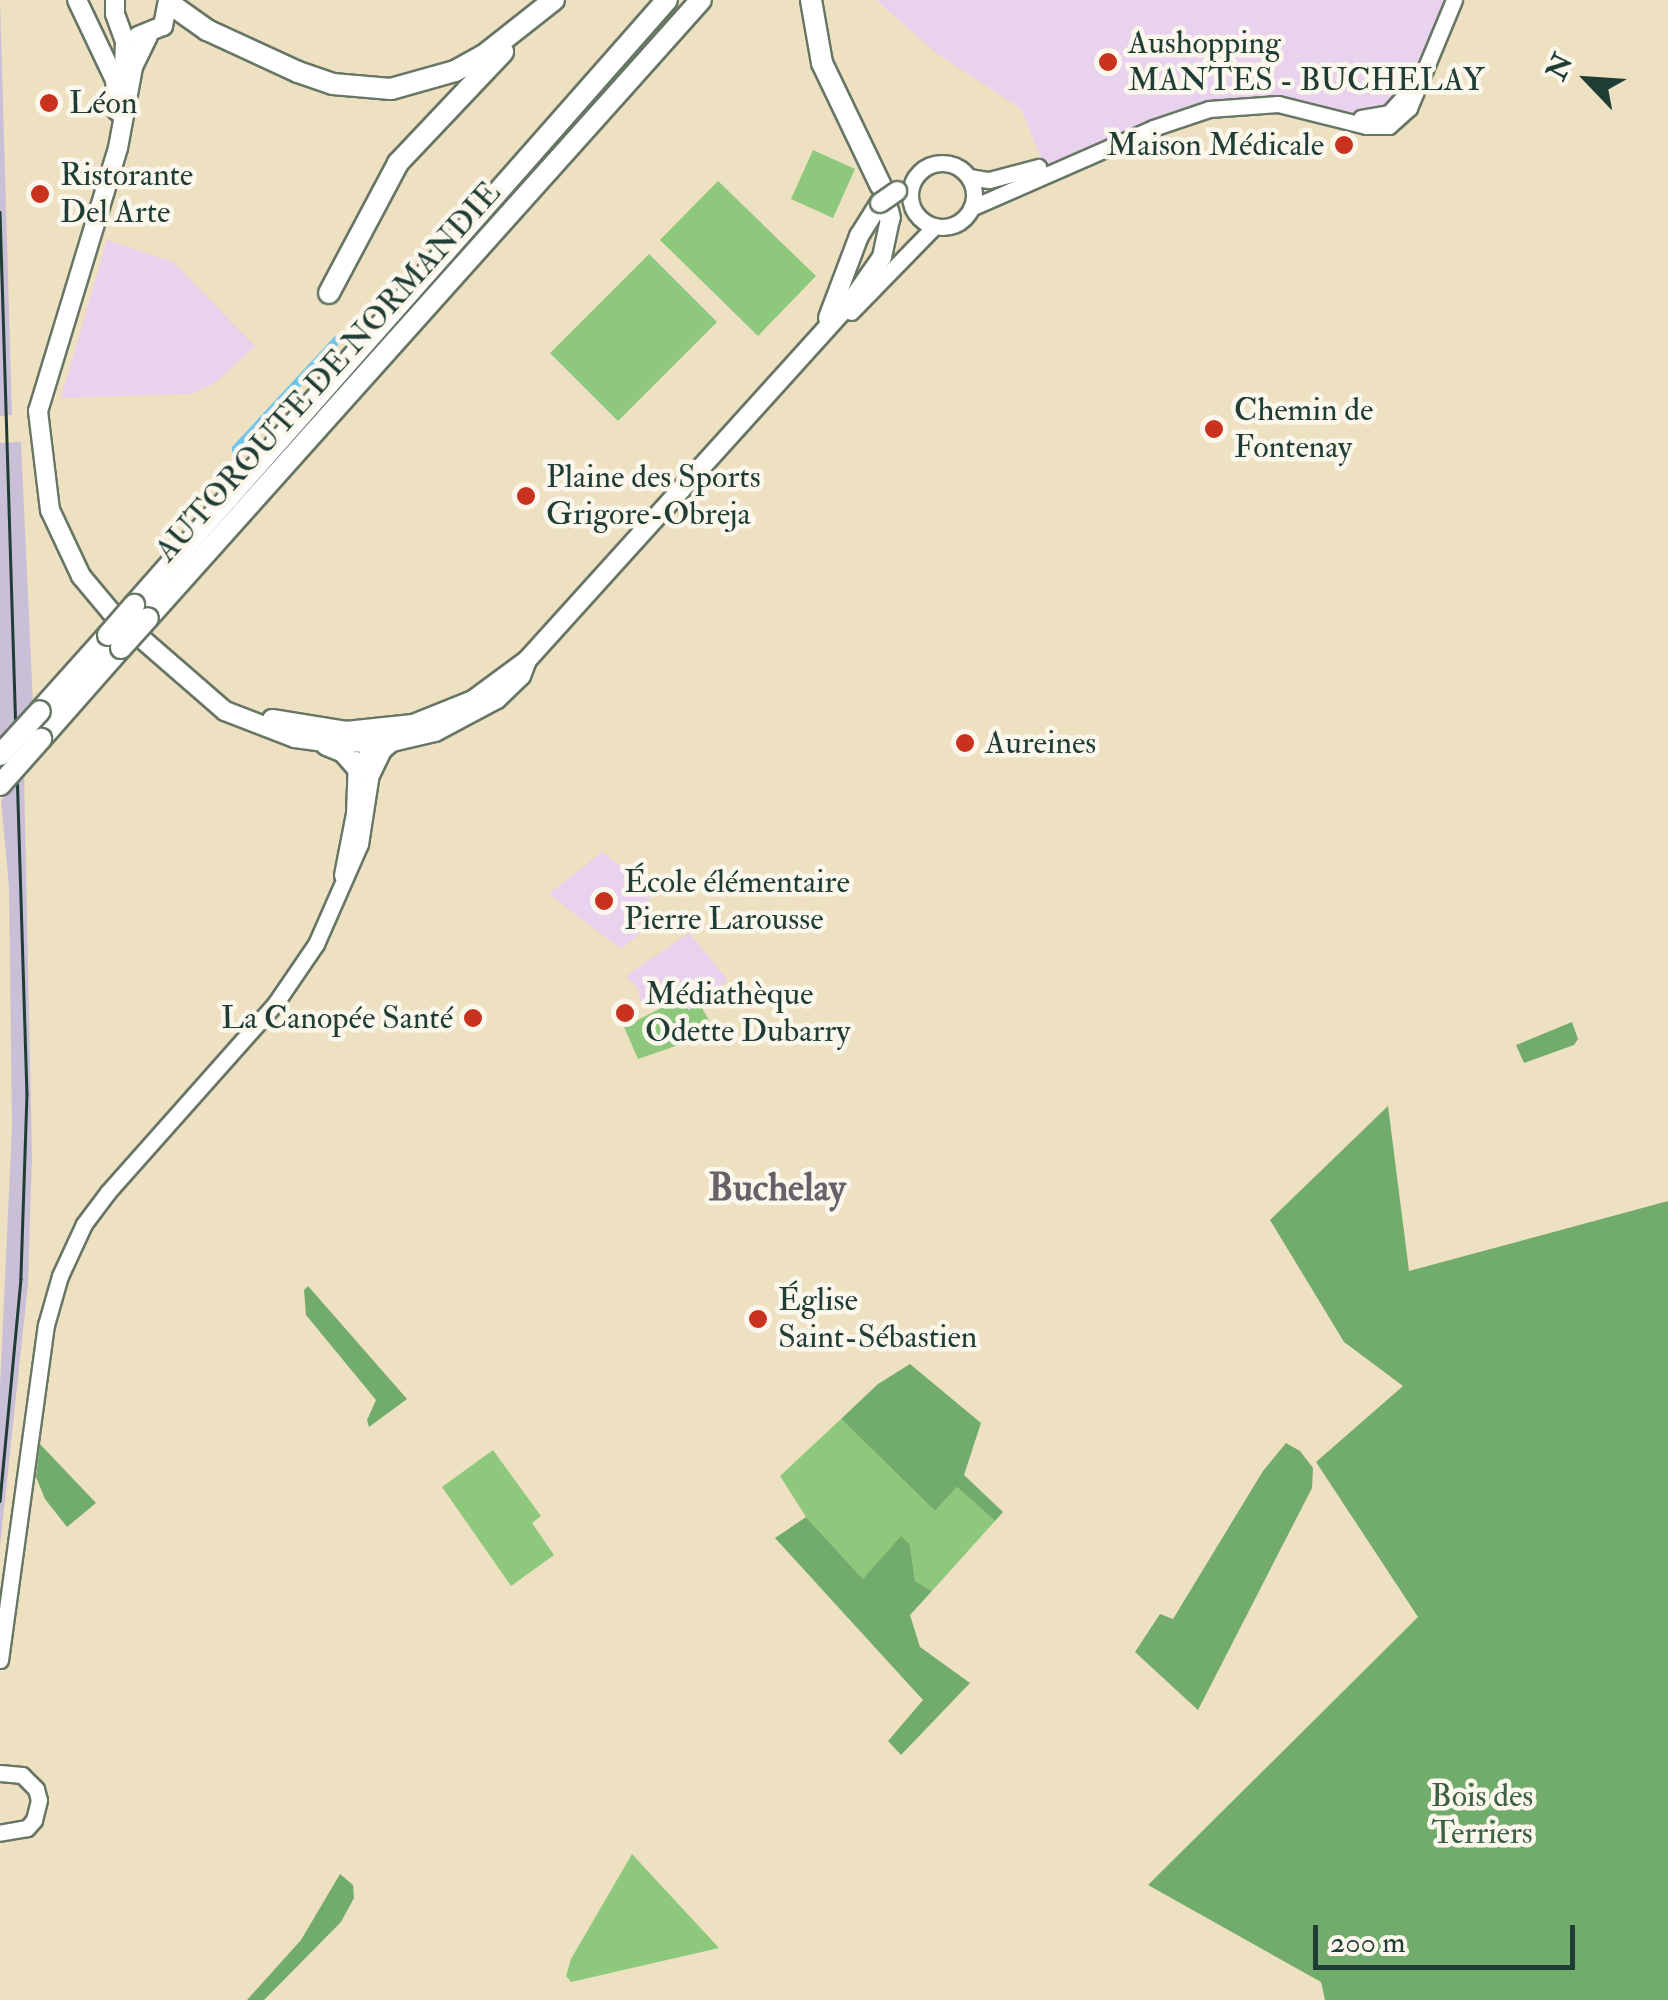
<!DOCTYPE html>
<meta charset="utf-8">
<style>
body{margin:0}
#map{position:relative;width:1668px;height:2000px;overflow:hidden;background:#ede1c1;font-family:"IM FELL Double Pica",serif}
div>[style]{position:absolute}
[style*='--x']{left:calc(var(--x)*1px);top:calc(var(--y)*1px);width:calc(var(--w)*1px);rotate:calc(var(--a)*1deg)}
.built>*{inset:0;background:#e9d2ed}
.industrial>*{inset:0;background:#c9bfd7}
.green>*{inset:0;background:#8ec87c}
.forest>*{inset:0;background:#72ac6c}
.water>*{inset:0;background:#6ec3ea}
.roads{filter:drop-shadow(2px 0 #677665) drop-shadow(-2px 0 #677665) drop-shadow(0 2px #677665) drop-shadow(0 -2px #677665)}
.secondary>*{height:15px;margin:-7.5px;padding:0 7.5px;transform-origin:7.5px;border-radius:7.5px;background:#fff}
.secondary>.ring{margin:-7.5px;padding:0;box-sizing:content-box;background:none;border:15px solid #fff;border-radius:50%}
.primary>*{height:18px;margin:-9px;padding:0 9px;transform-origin:9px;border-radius:9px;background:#fff}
.highway>*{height:20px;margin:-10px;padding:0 10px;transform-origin:10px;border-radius:10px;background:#fff}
.rail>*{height:2.5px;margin:-1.25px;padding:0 1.25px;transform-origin:1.25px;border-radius:1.25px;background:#1f3d34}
.bridges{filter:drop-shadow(2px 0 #677665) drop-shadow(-2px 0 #677665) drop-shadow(0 2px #677665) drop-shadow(0 -2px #677665)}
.primary-bridge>*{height:18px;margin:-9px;padding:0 9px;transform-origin:9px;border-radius:9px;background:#fff}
.highway-bridge>*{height:20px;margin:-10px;padding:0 10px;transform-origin:10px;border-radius:10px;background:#fff}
.dots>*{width:28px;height:28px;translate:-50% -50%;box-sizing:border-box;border:5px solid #fbf7ec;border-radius:50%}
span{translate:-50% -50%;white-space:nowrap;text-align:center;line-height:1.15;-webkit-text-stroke:9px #fbf7ec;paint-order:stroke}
.poi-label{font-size:32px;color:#1f3d34}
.left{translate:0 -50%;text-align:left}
.right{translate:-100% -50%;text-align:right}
.street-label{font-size:32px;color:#1f3d34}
.park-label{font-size:32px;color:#3b6046}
.quarter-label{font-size:38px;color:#656269;font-weight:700}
.north{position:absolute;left:1538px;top:30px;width:100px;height:100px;-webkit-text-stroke:8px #fbf7ec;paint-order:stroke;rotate:295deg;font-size:28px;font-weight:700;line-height:40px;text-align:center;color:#1f3d34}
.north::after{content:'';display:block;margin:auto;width:35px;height:45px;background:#1f3d34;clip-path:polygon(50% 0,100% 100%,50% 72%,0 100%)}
.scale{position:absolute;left:1313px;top:1925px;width:262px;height:45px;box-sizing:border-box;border:5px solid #1f3d34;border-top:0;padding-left:12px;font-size:30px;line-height:35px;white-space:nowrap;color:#1f3d34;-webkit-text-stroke:8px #fbf7ec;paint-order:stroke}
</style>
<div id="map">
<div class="built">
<i style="clip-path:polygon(876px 0,1462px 0,1404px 129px,1362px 127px,1304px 110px,1217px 111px,1046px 170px,1021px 109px,935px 52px)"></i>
<i style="clip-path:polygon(107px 240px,173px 262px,255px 346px,215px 383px,191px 394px,61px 398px)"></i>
<i style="clip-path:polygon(602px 852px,653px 890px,647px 904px,652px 906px,646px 912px,654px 922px,621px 949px,549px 894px)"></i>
<i style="clip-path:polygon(689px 933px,728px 980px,689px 1011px,679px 999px,665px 1008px,640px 1001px,638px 988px,626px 976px)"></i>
</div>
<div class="industrial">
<i style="clip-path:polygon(0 0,12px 415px,0 416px)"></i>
<i style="clip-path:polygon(21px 442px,33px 703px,0 739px,0 443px)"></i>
<i style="clip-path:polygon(24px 775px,32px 1156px,28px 1284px,0 1546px,0 1386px,12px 1128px,9px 887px,1px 800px)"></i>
</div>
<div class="green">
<i style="clip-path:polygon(813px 150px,855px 169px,833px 218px,791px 199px)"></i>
<i style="clip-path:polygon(718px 181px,816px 276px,758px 336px,660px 240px)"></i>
<i style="clip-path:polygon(649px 254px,717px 322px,618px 421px,550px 353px)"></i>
<i style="clip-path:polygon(679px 999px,689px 1010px,699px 1003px,716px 1032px,638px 1059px,624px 1027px)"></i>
<i style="clip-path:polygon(841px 1419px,935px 1511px,957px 1487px,995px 1521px,932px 1591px,915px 1581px,910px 1545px,863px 1579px,806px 1517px,780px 1476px)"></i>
<i style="clip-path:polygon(493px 1450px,541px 1516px,532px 1523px,554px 1555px,511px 1586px,442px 1487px)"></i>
<i style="clip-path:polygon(632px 1854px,719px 1948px,571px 1982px,566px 1976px,571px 1959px)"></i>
</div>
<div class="forest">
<i style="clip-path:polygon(1572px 1022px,1578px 1039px,1574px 1045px,1524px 1063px,1516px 1045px)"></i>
<i style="clip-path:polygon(1388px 1106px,1409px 1271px,1668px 1201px,1668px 2000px,1325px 2000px,1321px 1982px,1148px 1885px,1418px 1617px,1316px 1462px,1403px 1386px,1344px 1342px,1270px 1220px)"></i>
<i style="clip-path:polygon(308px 1286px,407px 1399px,369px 1427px,367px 1420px,376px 1400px,306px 1315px,304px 1290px)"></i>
<i style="clip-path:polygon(910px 1364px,981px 1423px,964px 1475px,1003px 1512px,995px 1521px,957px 1487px,935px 1511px,841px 1419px,878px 1384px)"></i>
<i style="clip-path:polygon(1286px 1443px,1300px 1451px,1313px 1468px,1312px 1488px,1198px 1710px,1135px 1652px,1160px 1614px,1173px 1619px,1263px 1471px)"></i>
<i style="clip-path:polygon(40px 1444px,96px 1503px,67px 1527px,45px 1499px,36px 1477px)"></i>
<i style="clip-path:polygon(806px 1517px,863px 1579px,901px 1536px,910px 1545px,915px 1581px,932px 1591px,910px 1615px,920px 1647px,970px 1683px,901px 1755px,888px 1741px,923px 1700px,775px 1538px)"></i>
<i style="clip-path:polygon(340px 1874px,353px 1885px,354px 1898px,341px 1922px,264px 2000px,247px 2000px,301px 1940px)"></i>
</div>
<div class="water">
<i style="clip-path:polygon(335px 336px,341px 338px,338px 345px,240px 453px,232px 453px,232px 447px)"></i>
</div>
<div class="roads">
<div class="secondary">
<i style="--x:1361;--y:118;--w:28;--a:-10"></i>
<i style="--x:1389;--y:113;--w:27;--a:-48"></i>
<i class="ring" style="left:910px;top:163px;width:49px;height:49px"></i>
<i style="--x:969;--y:177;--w:20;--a:9"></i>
<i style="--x:989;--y:180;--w:51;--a:-14.9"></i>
<i style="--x:971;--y:208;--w:199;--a:-23.7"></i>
<i style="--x:1153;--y:128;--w:59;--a:-18.7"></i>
<i style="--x:1209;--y:109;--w:69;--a:-4.1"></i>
<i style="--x:1278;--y:104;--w:91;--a:14"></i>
<i style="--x:1366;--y:126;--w:23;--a:0"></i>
<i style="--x:1389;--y:126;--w:27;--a:-42"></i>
<i style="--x:1409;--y:108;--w:117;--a:-67.4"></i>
<i style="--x:851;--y:312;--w:120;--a:-45.7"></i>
<i style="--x:342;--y:875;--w:63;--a:-79"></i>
<i style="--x:354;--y:813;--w:54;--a:-87.9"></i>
<i style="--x:0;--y:1660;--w:338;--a:-82.2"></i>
<i style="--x:46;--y:1325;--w:51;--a:-74.1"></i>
<i style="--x:60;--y:1276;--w:57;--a:-65.2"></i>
<i style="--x:84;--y:1224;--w:40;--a:-53"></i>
<i style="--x:108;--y:1192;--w:251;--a:-48.4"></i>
<i style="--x:275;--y:1004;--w:73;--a:-55.7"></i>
<i style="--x:316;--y:944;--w:109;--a:-66.3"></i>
<i style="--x:360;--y:844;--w:72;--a:-81.2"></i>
<i style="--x:371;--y:773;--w:38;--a:-101"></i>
<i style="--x:0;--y:1773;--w:22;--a:5"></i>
<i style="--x:22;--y:1775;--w:20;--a:45"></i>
<i style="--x:36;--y:1789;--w:11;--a:75"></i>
<i style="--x:39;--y:1800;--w:21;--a:104"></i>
<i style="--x:34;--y:1820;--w:11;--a:131"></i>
<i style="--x:27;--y:1828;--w:27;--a:170"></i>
</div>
<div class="primary">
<i style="--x:77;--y:0;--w:89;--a:64.6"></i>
<i style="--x:115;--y:80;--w:31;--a:86"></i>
<i style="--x:115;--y:0;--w:14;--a:90"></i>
<i style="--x:115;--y:14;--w:29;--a:70"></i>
<i style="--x:125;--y:41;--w:28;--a:92"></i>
<i style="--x:138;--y:36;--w:27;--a:-22"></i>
<i style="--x:163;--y:26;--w:26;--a:-79"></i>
<i style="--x:148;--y:36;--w:34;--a:116"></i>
<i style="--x:133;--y:67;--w:82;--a:100.5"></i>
<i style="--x:118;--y:148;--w:275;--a:106.9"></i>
<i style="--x:38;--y:411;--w:100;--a:83.1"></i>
<i style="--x:50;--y:510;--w:73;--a:64.8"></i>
<i style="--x:81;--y:576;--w:47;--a:50.2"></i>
<i style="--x:111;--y:612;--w:151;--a:41"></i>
<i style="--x:225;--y:711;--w:75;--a:21.1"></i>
<i style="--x:295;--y:738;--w:35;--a:8"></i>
<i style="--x:330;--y:743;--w:62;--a:-0.9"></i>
<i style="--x:392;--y:742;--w:44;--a:-13.1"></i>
<i style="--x:435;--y:732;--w:70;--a:-28"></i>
<i style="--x:497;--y:699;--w:33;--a:-44"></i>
<i style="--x:521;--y:676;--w:17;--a:-69"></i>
<i style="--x:828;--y:318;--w:88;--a:-69.3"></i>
<i style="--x:859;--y:236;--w:39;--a:-58"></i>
<i style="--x:272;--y:719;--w:75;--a:9.2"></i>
<i style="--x:346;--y:731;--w:67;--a:-6"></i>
<i style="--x:413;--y:724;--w:65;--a:-21.8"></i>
<i style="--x:473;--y:700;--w:67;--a:-36.5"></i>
<i style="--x:527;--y:660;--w:481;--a:-47.9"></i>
<i style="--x:850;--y:303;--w:56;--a:-55.2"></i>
<i style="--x:882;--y:257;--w:40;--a:-78"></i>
<i style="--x:326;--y:746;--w:18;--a:22"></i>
<i style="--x:343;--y:753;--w:18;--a:49"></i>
<i style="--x:371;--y:773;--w:25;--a:-64"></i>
<i style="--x:382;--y:750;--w:13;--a:-39"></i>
</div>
<div class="highway">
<i style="--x:811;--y:0;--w:64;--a:80.1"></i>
<i style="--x:822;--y:63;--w:136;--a:64.4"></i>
<i style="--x:169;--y:3;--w:47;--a:35.4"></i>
<i style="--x:207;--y:30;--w:100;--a:24.8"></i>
<i style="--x:298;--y:72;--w:37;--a:19"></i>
<i style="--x:333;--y:84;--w:58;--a:4.9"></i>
<i style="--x:391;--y:89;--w:66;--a:-15.7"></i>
<i style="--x:455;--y:71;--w:33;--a:-29"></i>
<i style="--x:484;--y:55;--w:89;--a:-38.2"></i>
<i style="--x:887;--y:207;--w:11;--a:75"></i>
<i style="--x:329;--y:293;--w:147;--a:-62"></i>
<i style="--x:398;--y:163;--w:153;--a:-46.6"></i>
<i style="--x:134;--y:605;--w:806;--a:-48.62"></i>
<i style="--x:148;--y:618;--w:829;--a:-48.18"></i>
<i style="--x:40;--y:711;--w:102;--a:-48.2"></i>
<i style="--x:41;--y:739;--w:121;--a:-48.7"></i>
</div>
</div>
<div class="rail">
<i style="--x:0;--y:212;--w:882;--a:88.25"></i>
<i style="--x:27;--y:1094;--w:185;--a:91.9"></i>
<i style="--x:21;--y:1279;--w:223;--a:95.4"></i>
</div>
<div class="bridges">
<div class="primary-bridge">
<i style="--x:880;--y:203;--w:21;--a:-35"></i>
</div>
<div class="highway-bridge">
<i style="--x:108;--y:635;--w:40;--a:-49"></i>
<i style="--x:121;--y:648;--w:40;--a:-48"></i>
<i style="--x:0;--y:755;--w:59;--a:-47.7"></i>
<i style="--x:0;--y:785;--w:62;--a:-48.3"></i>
</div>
</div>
<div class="dots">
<i style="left:1108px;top:62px;background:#c8321e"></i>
<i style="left:49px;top:103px;background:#c8321e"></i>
<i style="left:1344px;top:145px;background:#c8321e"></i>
<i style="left:40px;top:194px;background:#c8321e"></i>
<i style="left:1214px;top:429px;background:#c8321e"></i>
<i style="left:526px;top:496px;background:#c8321e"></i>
<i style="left:965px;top:743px;background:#c8321e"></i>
<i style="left:604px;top:901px;background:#c8321e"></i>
<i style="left:625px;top:1013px;background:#c8321e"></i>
<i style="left:473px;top:1018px;background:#c8321e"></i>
<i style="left:758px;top:1319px;background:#c8321e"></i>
</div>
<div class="poi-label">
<span class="left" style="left:1128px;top:62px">Aushopping<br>MANTES - BUCHELAY</span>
<span class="left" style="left:69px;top:103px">Léon</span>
<span class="right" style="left:1324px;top:145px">Maison Médicale</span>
<span class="left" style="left:60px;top:194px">Ristorante<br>Del Arte</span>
<span class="left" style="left:1234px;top:429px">Chemin de<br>Fontenay</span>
<span class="left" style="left:546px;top:496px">Plaine des Sports<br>Grigore-Obreja</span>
<span class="left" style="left:985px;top:743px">Aureines</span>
<span class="left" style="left:624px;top:901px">École élémentaire<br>Pierre Larousse</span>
<span class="left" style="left:645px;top:1013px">Médiathèque<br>Odette Dubarry</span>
<span class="right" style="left:453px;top:1018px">La Canopée Santé</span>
<span class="left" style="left:778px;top:1319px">Église<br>Saint-Sébastien</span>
</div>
<div class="street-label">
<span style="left:328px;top:372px;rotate:-48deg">AUTOROUTE DE NORMANDIE</span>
</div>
<div class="park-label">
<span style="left:1482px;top:1815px">Bois des<br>Terriers</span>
</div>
<div class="quarter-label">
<span style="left:777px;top:1189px">Buchelay</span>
</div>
<div class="north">N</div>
<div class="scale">200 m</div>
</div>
